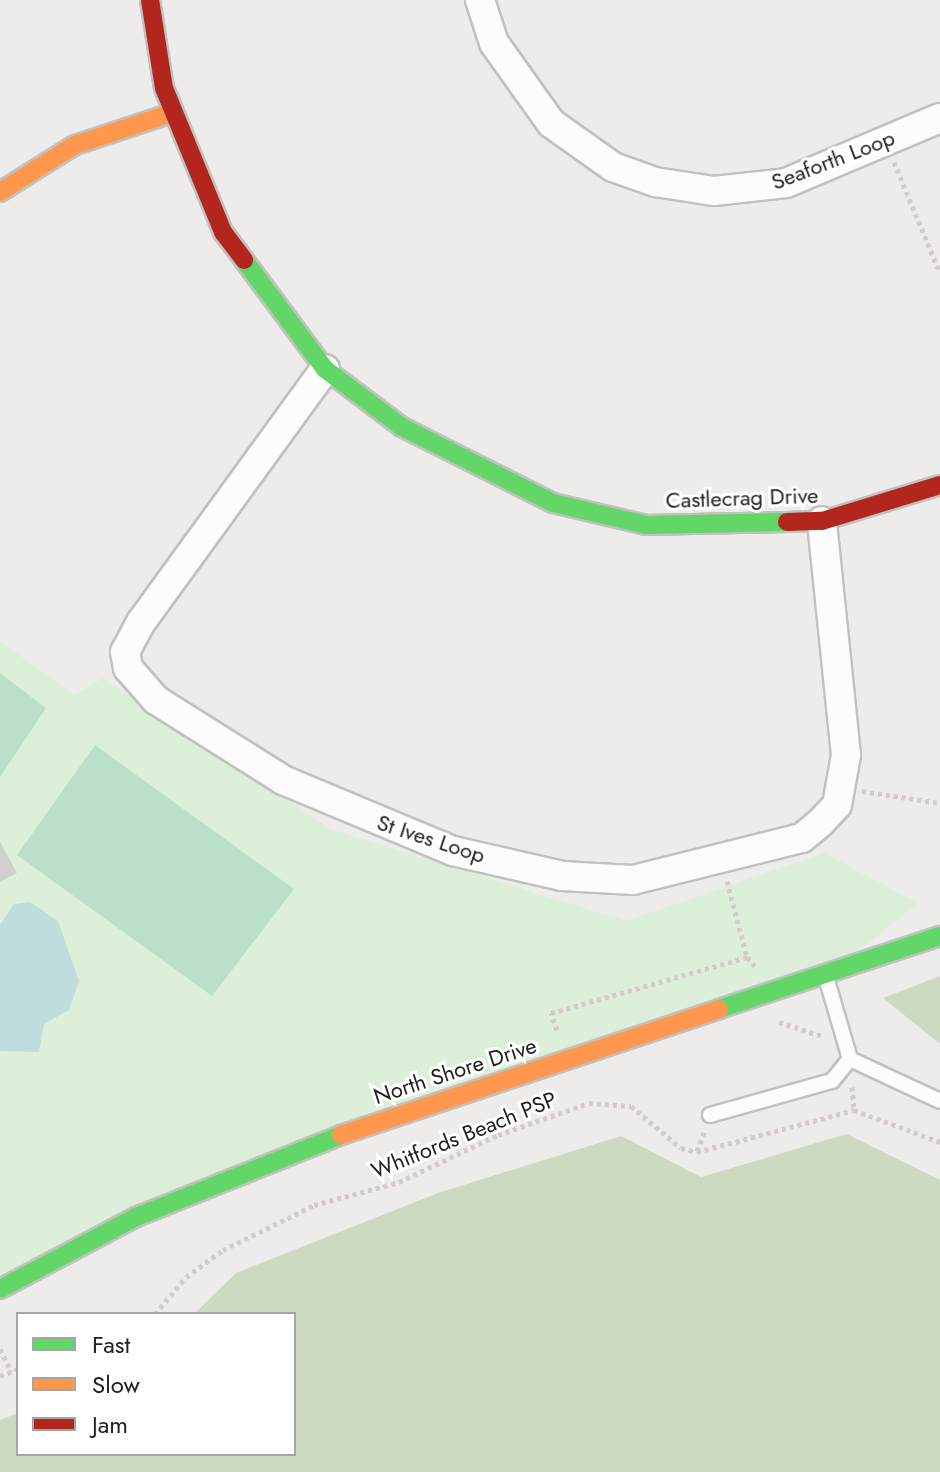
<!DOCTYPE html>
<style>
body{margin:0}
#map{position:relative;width:940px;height:1472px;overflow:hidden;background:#eeecea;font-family:Jost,sans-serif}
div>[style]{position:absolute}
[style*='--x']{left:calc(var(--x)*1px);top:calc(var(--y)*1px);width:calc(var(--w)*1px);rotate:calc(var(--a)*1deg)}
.forest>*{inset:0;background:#ced9c2}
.park>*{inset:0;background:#dcf0d9}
.pitch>*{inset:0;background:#bae0ca}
.water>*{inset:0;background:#c0dddd}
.building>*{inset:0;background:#d2d0cf}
.path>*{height:5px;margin-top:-2.5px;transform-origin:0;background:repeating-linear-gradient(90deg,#d6c9c9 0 4px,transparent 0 8px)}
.roads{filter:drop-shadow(2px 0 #c1c1c0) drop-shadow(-2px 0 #c1c1c0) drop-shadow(0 2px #c1c1c0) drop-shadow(0 -2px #c1c1c0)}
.lane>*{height:14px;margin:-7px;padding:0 7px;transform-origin:7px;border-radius:7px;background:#fcfcfc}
.street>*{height:28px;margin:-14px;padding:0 14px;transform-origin:14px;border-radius:14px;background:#fcfcfc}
.fast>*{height:18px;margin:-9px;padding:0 9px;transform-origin:9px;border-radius:9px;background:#63d668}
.slow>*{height:18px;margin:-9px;padding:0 9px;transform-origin:9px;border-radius:9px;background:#ff974d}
.jam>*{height:18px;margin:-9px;padding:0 9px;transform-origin:9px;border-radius:9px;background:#b3261e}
span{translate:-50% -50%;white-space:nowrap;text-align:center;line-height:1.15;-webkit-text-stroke:6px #fff;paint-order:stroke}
.street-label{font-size:22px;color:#202020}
.legend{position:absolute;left:16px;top:1312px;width:280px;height:144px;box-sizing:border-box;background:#fff;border:2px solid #a6a6a6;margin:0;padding:10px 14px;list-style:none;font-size:24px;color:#202020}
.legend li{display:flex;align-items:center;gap:16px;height:40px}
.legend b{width:40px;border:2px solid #a6a6a6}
</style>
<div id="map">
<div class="forest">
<i style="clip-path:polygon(940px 976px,940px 1044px,883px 998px)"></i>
<i style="clip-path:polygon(847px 1134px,940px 1180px,940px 1472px,0 1472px,0 1420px,18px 1413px,18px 1454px,294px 1454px,294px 1314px,194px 1314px,236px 1273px,438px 1193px,621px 1136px,701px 1177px)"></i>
</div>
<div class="park">
<i style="clip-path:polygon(0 641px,74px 695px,103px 678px,331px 829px,626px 921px,824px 853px,918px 903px,826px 977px,233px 1174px,0 1289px)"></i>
</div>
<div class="pitch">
<i style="clip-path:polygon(0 673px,46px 708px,0 777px)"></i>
<i style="clip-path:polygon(95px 745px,294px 889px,212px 996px,17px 855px)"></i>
</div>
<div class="water">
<i style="clip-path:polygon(30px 902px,58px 921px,79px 981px,69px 1010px,44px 1024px,39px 1052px,0 1051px,0 925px,14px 904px)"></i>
</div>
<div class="building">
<i style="clip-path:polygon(0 842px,17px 873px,0 882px)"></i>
</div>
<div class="path">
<i style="--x:894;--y:162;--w:120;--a:67.5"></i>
<i style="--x:862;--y:791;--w:79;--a:8.7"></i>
<i style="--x:727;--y:881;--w:79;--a:75.3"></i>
<i style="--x:779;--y:1022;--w:48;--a:18.1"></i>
<i style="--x:557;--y:1030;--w:18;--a:-109"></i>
<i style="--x:551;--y:1013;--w:204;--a:-15.9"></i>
<i style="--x:747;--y:957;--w:12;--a:48"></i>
<i style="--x:852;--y:1087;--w:23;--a:85"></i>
<i style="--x:697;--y:1151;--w:22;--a:-69"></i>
<i style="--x:155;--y:1314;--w:48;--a:-50"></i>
<i style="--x:186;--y:1277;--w:46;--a:-36.1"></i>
<i style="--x:223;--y:1250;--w:102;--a:-26.3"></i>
<i style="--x:314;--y:1205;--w:88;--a:-15.1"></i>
<i style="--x:399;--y:1182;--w:110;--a:-25.4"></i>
<i style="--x:498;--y:1135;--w:96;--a:-19.4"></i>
<i style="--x:589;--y:1103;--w:42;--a:4.1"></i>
<i style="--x:631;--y:1106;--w:65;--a:40"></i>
<i style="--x:681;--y:1148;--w:16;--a:14"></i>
<i style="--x:697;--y:1152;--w:163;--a:-15"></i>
<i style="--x:854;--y:1110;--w:92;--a:20.4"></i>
<i style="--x:0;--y:1349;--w:25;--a:63"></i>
<i style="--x:0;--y:1376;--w:19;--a:-21"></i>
</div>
<div class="roads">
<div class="lane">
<i style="--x:826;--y:977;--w:85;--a:73.7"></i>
<i style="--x:850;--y:1059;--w:99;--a:25"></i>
<i style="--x:710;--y:1115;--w:127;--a:-15.6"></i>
<i style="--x:832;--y:1081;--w:28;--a:-51"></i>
</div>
<div class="street">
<i style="--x:480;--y:0;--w:45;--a:72"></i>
<i style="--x:494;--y:43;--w:98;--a:54.5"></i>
<i style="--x:551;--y:123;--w:76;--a:35.4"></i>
<i style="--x:613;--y:167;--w:45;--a:19.7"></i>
<i style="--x:655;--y:182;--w:60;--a:8.7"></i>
<i style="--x:714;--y:191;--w:72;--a:-6.3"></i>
<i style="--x:786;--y:183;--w:167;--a:-22.9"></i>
<i style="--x:325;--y:369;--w:313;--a:126"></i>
<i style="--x:141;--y:622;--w:34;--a:118"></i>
<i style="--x:125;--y:652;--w:16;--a:79"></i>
<i style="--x:128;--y:668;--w:43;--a:48.8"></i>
<i style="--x:156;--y:700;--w:150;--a:32.2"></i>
<i style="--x:283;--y:780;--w:184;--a:22.7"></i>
<i style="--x:453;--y:851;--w:112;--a:12.9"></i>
<i style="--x:562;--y:876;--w:71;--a:3.2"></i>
<i style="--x:633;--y:880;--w:174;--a:-14"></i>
<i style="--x:802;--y:838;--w:25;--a:-40"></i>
<i style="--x:821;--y:822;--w:23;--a:-47"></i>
<i style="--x:837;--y:805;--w:51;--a:-79.8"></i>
<i style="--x:846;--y:755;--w:235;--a:-95.9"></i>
</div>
<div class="fast">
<i style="--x:244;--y:260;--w:136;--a:53.4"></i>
<i style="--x:325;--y:369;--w:96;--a:37"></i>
<i style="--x:402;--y:427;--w:169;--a:26.7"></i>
<i style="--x:553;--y:503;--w:96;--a:13.3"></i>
<i style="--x:646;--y:525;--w:141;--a:-1.2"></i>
<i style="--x:719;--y:1009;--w:233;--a:-18.3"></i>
<i style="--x:0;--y:1289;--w:154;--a:-27.9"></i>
<i style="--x:136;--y:1217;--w:221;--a:-21.8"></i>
</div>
<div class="slow">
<i style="--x:0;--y:192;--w:89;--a:-32.1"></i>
<i style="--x:75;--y:145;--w:102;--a:-18.3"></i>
<i style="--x:341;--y:1135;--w:398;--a:-18.4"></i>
</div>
<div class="jam">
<i style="--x:150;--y:0;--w:89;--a:81"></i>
<i style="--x:164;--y:88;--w:156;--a:67.7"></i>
<i style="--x:223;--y:232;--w:35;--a:53"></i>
<i style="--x:787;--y:522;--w:35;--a:-2"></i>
<i style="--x:822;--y:521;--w:123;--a:-17"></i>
</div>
</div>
<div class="street-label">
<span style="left:833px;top:160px;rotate:-21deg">Seaforth Loop</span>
<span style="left:742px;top:498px;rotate:-2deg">Castlecrag Drive</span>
<span style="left:431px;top:839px;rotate:18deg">St Ives Loop</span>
<span style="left:455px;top:1071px;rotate:-18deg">North Shore Drive</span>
<span style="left:464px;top:1135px;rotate:-22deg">Whitfords Beach PSP</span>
</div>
<ul class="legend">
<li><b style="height:10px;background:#63d668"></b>Fast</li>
<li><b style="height:10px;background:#ff974d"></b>Slow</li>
<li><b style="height:10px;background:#b3261e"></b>Jam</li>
</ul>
</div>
